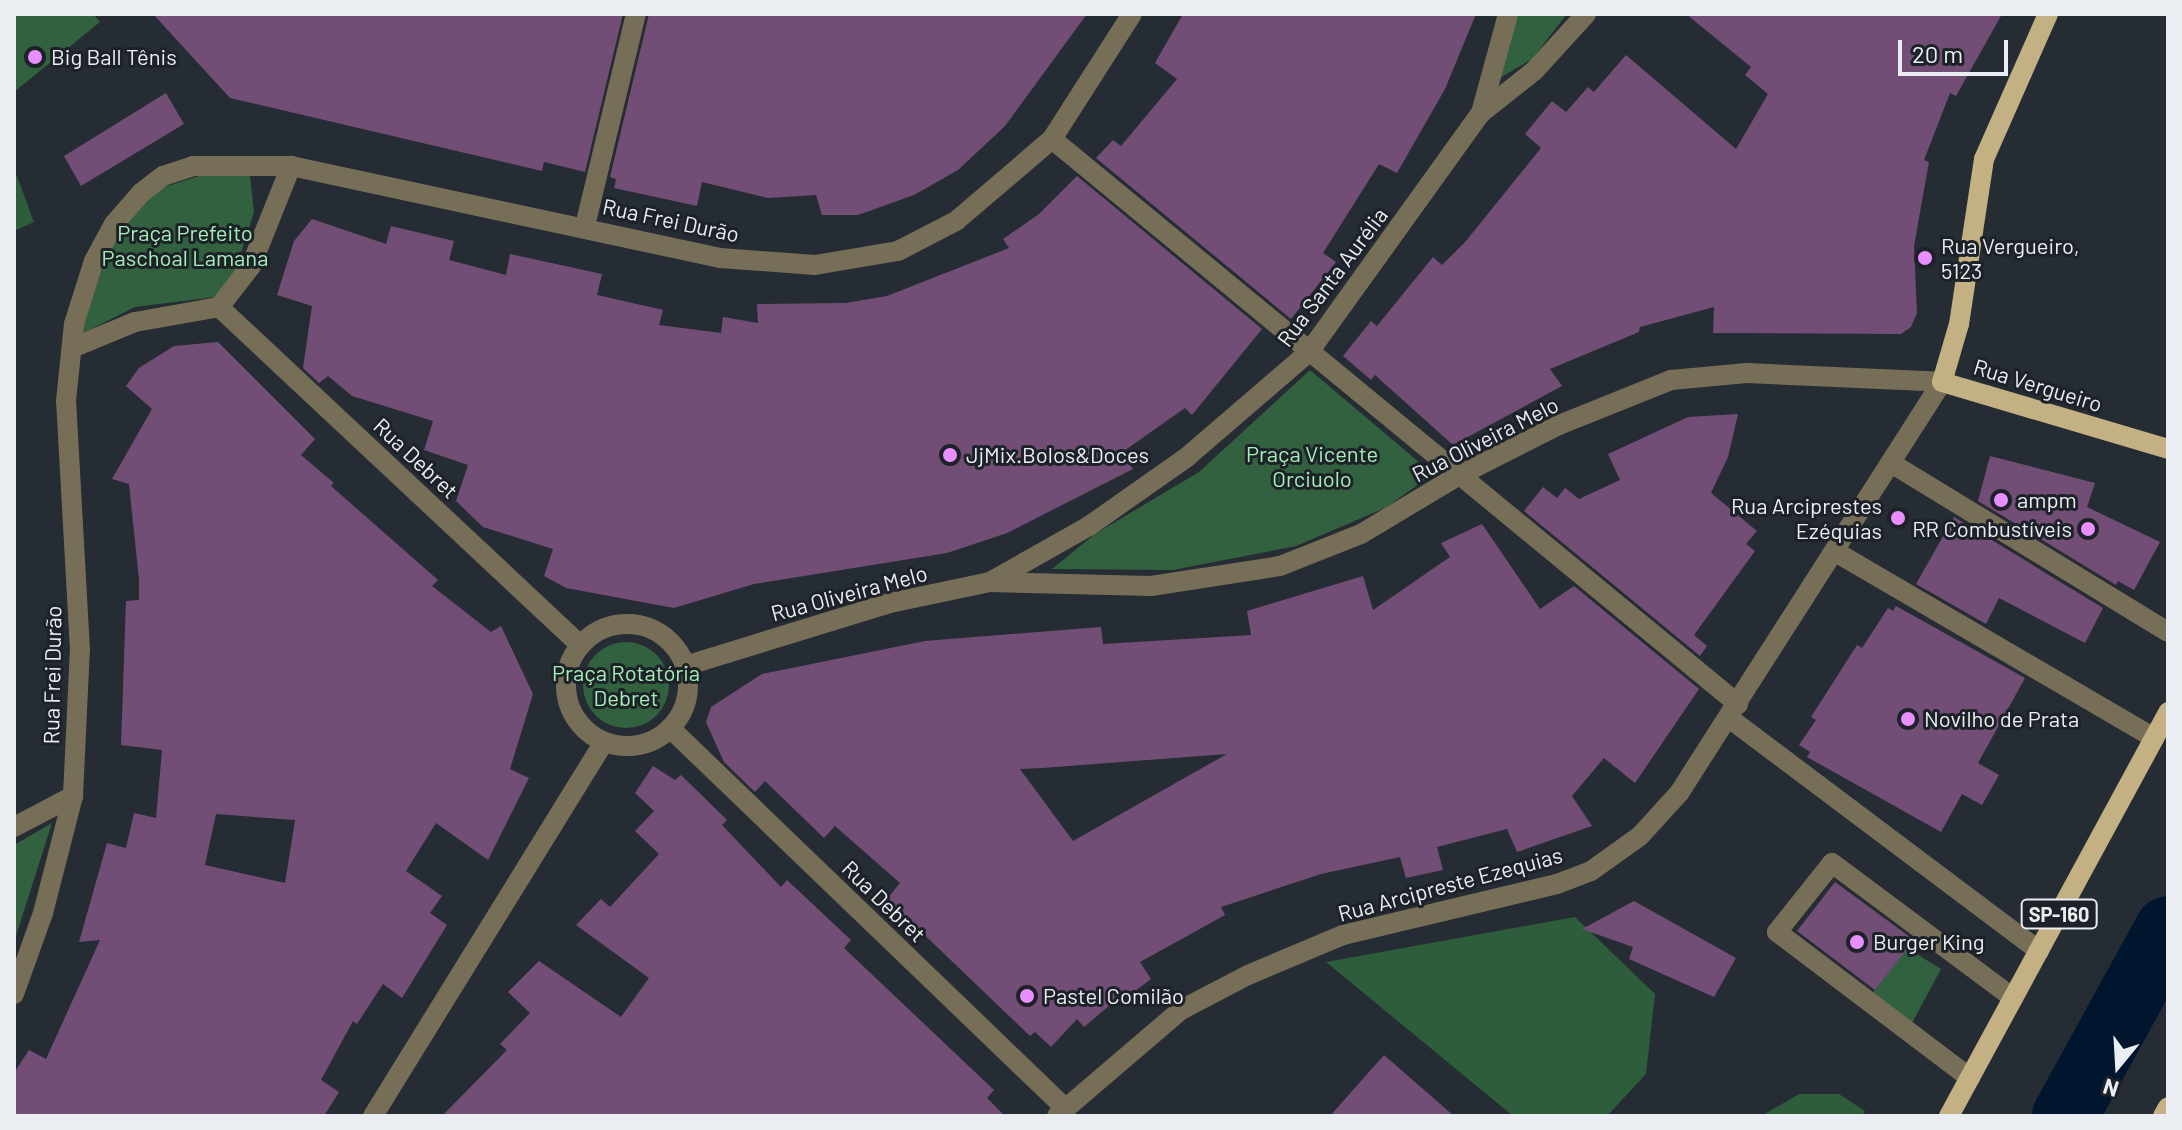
<!DOCTYPE html>
<meta charset="utf-8">
<style>
body{margin:0}
#map{position:relative;width:2182px;height:1130px;overflow:hidden;background:#262c33;font-family:Barlow,sans-serif}
div>[style]{position:absolute}
[style*='--x']{left:calc(var(--x)*1px);top:calc(var(--y)*1px);width:calc(var(--w)*1px);rotate:calc(var(--a)*1deg)}
.green>*{inset:0;background:#32613f}
.round{border-radius:50%}
.forest>*{inset:0;background:#2d5d3b}
.river>*{height:66px;margin:-33px;padding:0 33px;transform-origin:33px;border-radius:33px;background:#00152e}
.building>*{inset:0;background:#724e77}
.minor>*{height:20px;margin:-10px;padding:0 10px;transform-origin:10px;border-radius:10px;background:#776e58}
.minor>.ring{margin:-10px;padding:0;box-sizing:content-box;background:none;border:20px solid #776e58;border-radius:50%}
.major>*{height:20px;margin:-10px;padding:0 10px;transform-origin:10px;border-radius:10px;background:#c3b183}
.dots>*{width:22px;height:22px;translate:-50% -50%;box-sizing:border-box;border:4px solid #1d2229;border-radius:50%}
span{translate:-50% -50%;white-space:nowrap;text-align:center;line-height:1.15;-webkit-text-stroke:6px #1d2229;paint-order:stroke}
.shield-label span{padding:2px 6px;background:#1d2229;border:2px solid;border-radius:6px;-webkit-text-stroke-width:0}
.shield-label{font-size:20px;color:#eaeef2;font-weight:700}
.poi-label{font-size:22px;color:#eaeef2}
.left{translate:0 -50%;text-align:left}
.right{translate:-100% -50%;text-align:right}
.street-label{font-size:22px;color:#eaeef2}
.park-label{font-size:22px;color:#a4efb7}
.frame{position:absolute;inset:0;border:16px solid #eaeef2;pointer-events:none}
.north{position:absolute;left:2078px;top:1026px;width:80px;height:80px;-webkit-text-stroke:6px #1d2229;paint-order:stroke;rotate:198deg;font-size:22px;font-weight:700;line-height:32px;text-align:center;color:#eaeef2}
.north::after{content:'';display:block;margin:auto;width:28px;height:36px;background:#eaeef2;clip-path:polygon(50% 0,100% 100%,50% 72%,0 100%)}
.scale{position:absolute;left:1898px;top:40px;width:110px;height:36px;box-sizing:border-box;border:4px solid #eaeef2;border-top:0;padding-left:10px;font-size:24px;line-height:28px;white-space:nowrap;color:#eaeef2;-webkit-text-stroke:6px #1d2229;paint-order:stroke}
</style>
<div id="map">
<div class="green">
<i style="clip-path:polygon(93px 14px,100px 22px,14px 92px,14px 15px)"></i>
<i style="clip-path:polygon(1517px 14px,1567px 14px,1532px 59px,1500px 78px)"></i>
<i style="clip-path:polygon(205px 174px,250px 176px,254px 212px,235px 272px,216px 297px,135px 307px,81px 334px,110px 244px,155px 190px)"></i>
<i style="clip-path:polygon(1310px 370px,1433px 474px,1385px 508px,1296px 546px,1173px 570px,1052px 569px,1095px 534px,1199px 472px)"></i>
<i class="round" style="left:583px;top:642px;width:86px;height:86px"></i>
<i style="clip-path:polygon(52px 823px,14px 942px,14px 845px)"></i>
<i style="clip-path:polygon(1907px 948px,1941px 969px,1912px 1023px,1871px 995px)"></i>
</div>
<div class="forest">
<i style="clip-path:polygon(17px 176px,34px 222px,14px 231px,14px 177px)"></i>
<i style="clip-path:polygon(1575px 917px,1655px 994px,1646px 1074px,1607px 1116px,1513px 1116px,1326px 962px)"></i>
<i style="clip-path:polygon(1799px 1094px,1839px 1094px,1865px 1111px,1862px 1116px,1761px 1116px)"></i>
</div>
<div class="river">
<i style="--x:2065;--y:1116;--w:213;--a:-61.2"></i>
</div>
<div class="building">
<i style="clip-path:polygon(153px 14px,623px 14px,585px 172px,544px 162px,542px 171px,230px 98px)"></i>
<i style="clip-path:polygon(649px 14px,1087px 14px,1005px 126px,958px 170px,914px 195px,858px 215px,822px 215px,816px 195px,768px 198px,702px 182px,697px 206px,614px 188px,616px 179px,610px 177px)"></i>
<i style="clip-path:polygon(1183px 14px,1476px 14px,1445px 89px,1397px 173px,1379px 164px,1323px 253px,1336px 262px,1291px 319px,1096px 158px,1113px 140px,1121px 146px,1177px 79px,1155px 63px)"></i>
<i style="clip-path:polygon(1686px 14px,2002px 14px,1956px 96px,1950px 93px,1924px 160px,1929px 162px,1914px 246px,1917px 313px,1911px 327px,1901px 334px,1713px 333px,1714px 307px,1640px 327px,1639px 332px,1550px 369px,1562px 386px,1453px 445px,1375px 375px,1371px 380px,1343px 356px,1371px 321px,1377px 326px,1433px 257px,1442px 265px,1466px 241px,1541px 148px,1525px 134px,1552px 101px,1566px 112px,1588px 87px,1594px 92px,1626px 55px,1736px 149px,1768px 94px,1745px 75px,1751px 67px)"></i>
<i style="clip-path:polygon(166px 93px,184px 124px,81px 186px,64px 156px)"></i>
<i style="clip-path:polygon(1077px 176px,1262px 329px,1192px 415px,1185px 408px,1121px 453px,1133px 469px,1007px 533px,947px 553px,754px 584px,674px 608px,566px 588px,544px 576px,553px 549px,483px 527px,456px 501px,468px 465px,424px 450px,433px 421px,352px 396px,328px 376px,319px 383px,303px 368px,312px 306px,277px 295px,294px 241px,312px 219px,386px 244px,391px 226px,454px 241px,449px 260px,506px 275px,510px 254px,602px 274px,597px 295px,663px 310px,659px 325px,721px 333px,723px 317px,758px 323px,757px 304px,846px 303px,887px 296px,1009px 248px,1003px 239px,1039px 214px)"></i>
<i style="clip-path:polygon(evenodd,218px 342px,315px 439px,301px 455px,334px 483px,331px 486px,438px 580px,432px 586px,491px 632px,501px 626px,533px 694px,510px 769px,529px 778px,488px 860px,436px 823px,406px 871px,442px 896px,430px 913px,447px 925px,402px 998px,383px 984px,357px 1024px,353px 1021px,321px 1080px,339px 1092px,324px 1116px,14px 1116px,14px 1073px,29px 1050px,46px 1059px,100px 940px,79px 942px,107px 843px,126px 848px,134px 813px,156px 818px,162px 750px,121px 745px,126px 601px,139px 600px,139px 580px,129px 484px,112px 479px,152px 409px,126px 386px,139px 368px,174px 346px,218px 342px,216px 814px,295px 820px,285px 883px,205px 865px,216px 814px)"></i>
<i style="clip-path:polygon(1738px 414px,1728px 457px,1711px 493px,1757px 531px,1746px 544px,1755px 551px,1694px 635px,1707px 646px,1700px 656px,1524px 511px,1543px 487px,1557px 498px,1565px 488px,1579px 499px,1620px 480px,1608px 454px,1688px 417px)"></i>
<i style="clip-path:polygon(1990px 456px,2095px 483px,2087px 507px,2160px 542px,2134px 590px,2118px 581px,2116px 585px,1978px 501px)"></i>
<i style="clip-path:polygon(1954px 517px,2103px 608px,2085px 643px,1999px 598px,1986px 624px,1916px 584px)"></i>
<i style="clip-path:polygon(evenodd,1482px 524px,1540px 609px,1574px 586px,1699px 689px,1635px 783px,1604px 758px,1572px 796px,1592px 826px,1517px 852px,1507px 829px,1437px 847px,1443px 870px,1406px 878px,1400px 857px,1321px 874px,1221px 907px,1225px 915px,1140px 962px,1151px 979px,1126px 998px,1123px 994px,1084px 1027px,1077px 1019px,1051px 1047px,1035px 1032px,1030px 1036px,887px 899px,900px 883px,835px 826px,824px 838px,765px 781px,755px 792px,724px 762px,706px 722px,711px 707px,762px 674px,925px 641px,1101px 627px,1103px 644px,1251px 635px,1247px 611px,1363px 576px,1373px 610px,1450px 557px,1441px 543px,1482px 524px,1227px 754px,1073px 841px,1020px 769px,1042px 768px,1227px 754px)"></i>
<i style="clip-path:polygon(1896px 606px,2025px 678px,1978px 763px,1999px 775px,1982px 805px,1962px 794px,1941px 832px,1807px 757px,1810px 752px,1799px 745px,1816px 720px,1811px 717px,1857px 645px,1862px 648px,1888px 608px,1893px 611px)"></i>
<i style="clip-path:polygon(653px 766px,675px 780px,681px 775px,727px 820px,722px 825px,781px 887px,787px 880px,851px 940px,844px 948px,994px 1090px,987px 1098px,1005px 1116px,442px 1116px,507px 1050px,500px 1044px,530px 1013px,508px 992px,539px 961px,621px 1017px,649px 978px,576px 925px,601px 899px,610px 907px,659px 854px,635px 831px,654px 811px,635px 793px)"></i>
<i style="clip-path:polygon(1835px 882px,1914px 940px,1875px 990px,1797px 931px)"></i>
<i style="clip-path:polygon(1634px 901px,1736px 958px,1714px 997px,1629px 959px,1633px 947px,1582px 929px)"></i>
<i style="clip-path:polygon(1384px 1055px,1454px 1116px,1330px 1116px)"></i>
</div>
<div class="minor">
<i style="--x:1481;--y:113;--w:68;--a:-38.4"></i>
<i style="--x:1534;--y:71;--w:77;--a:-47.6"></i>
<i style="--x:1052;--y:139;--w:889;--a:39.48"></i>
<i style="--x:585;--y:226;--w:218;--a:-76.5"></i>
<i style="--x:219;--y:307;--w:495;--a:43.1"></i>
<i style="--x:72;--y:348;--w:68;--a:-22.4"></i>
<i style="--x:135;--y:322;--w:85;--a:-10.1"></i>
<i style="--x:219;--y:307;--w:52;--a:-52"></i>
<i style="--x:251;--y:266;--w:108;--a:-68.2"></i>
<i style="--x:1891;--y:463;--w:324;--a:31.4"></i>
<i style="--x:1834;--y:551;--w:371;--a:30.3"></i>
<i style="--x:990;--y:582;--w:114;--a:-29.5"></i>
<i style="--x:1089;--y:526;--w:120;--a:-35.1"></i>
<i style="--x:1187;--y:457;--w:161;--a:-40.7"></i>
<i style="--x:1309;--y:352;--w:294;--a:-54.3"></i>
<i style="--x:1481;--y:113;--w:103;--a:-74.7"></i>
<i class="ring" style="left:566px;top:624px;width:102px;height:102px"></i>
<i style="--x:685;--y:666;--w:214;--a:-17.1"></i>
<i style="--x:890;--y:603;--w:102;--a:-11.9"></i>
<i style="--x:990;--y:582;--w:161;--a:1.4"></i>
<i style="--x:1151;--y:586;--w:131;--a:-8.8"></i>
<i style="--x:1280;--y:566;--w:87;--a:-21.6"></i>
<i style="--x:1361;--y:534;--w:111;--a:-31"></i>
<i style="--x:1456;--y:477;--w:115;--a:-26.8"></i>
<i style="--x:1559;--y:425;--w:121;--a:-21.9"></i>
<i style="--x:1671;--y:380;--w:76;--a:-5.3"></i>
<i style="--x:1747;--y:373;--w:195;--a:2.6"></i>
<i style="--x:1942;--y:382;--w:487;--a:122.6"></i>
<i style="--x:1680;--y:792;--w:59;--a:132.3"></i>
<i style="--x:1640;--y:836;--w:60;--a:144.5"></i>
<i style="--x:1591;--y:871;--w:36;--a:159"></i>
<i style="--x:1557;--y:884;--w:220;--a:166.6"></i>
<i style="--x:1343;--y:935;--w:103;--a:157.2"></i>
<i style="--x:1248;--y:975;--w:76;--a:152.4"></i>
<i style="--x:1181;--y:1010;--w:163;--a:139.5"></i>
<i style="--x:1729;--y:718;--w:388;--a:36.9"></i>
<i style="--x:670;--y:728;--w:548;--a:43.89"></i>
<i style="--x:14;--y:827;--w:67;--a:-27.7"></i>
<i style="--x:14;--y:994;--w:86;--a:-70.3"></i>
<i style="--x:43;--y:913;--w:121;--a:-75.6"></i>
<i style="--x:73;--y:796;--w:146;--a:-87.3"></i>
<i style="--x:80;--y:650;--w:249;--a:-93.2"></i>
<i style="--x:66;--y:401;--w:77;--a:-84.1"></i>
<i style="--x:74;--y:324;--w:66;--a:-72.4"></i>
<i style="--x:94;--y:261;--w:42;--a:-61.6"></i>
<i style="--x:114;--y:224;--w:41;--a:-48.9"></i>
<i style="--x:141;--y:193;--w:28;--a:-38"></i>
<i style="--x:163;--y:176;--w:32;--a:-18"></i>
<i style="--x:193;--y:166;--w:98;--a:0"></i>
<i style="--x:291;--y:166;--w:439;--a:12.1"></i>
<i style="--x:720;--y:258;--w:95;--a:4.2"></i>
<i style="--x:815;--y:265;--w:84;--a:-9.6"></i>
<i style="--x:898;--y:251;--w:65;--a:-27.3"></i>
<i style="--x:956;--y:221;--w:126;--a:-40.5"></i>
<i style="--x:1052;--y:139;--w:148;--a:-57.4"></i>
<i style="--x:1970;--y:1078;--w:242;--a:-142.9"></i>
<i style="--x:1777;--y:932;--w:88;--a:-51.4"></i>
<i style="--x:1832;--y:863;--w:226;--a:36.7"></i>
<i style="--x:373;--y:1116;--w:440;--a:-58.3"></i>
</div>
<div class="major">
<i style="--x:2048;--y:14;--w:158;--a:113.8"></i>
<i style="--x:1984;--y:159;--w:167;--a:98.6"></i>
<i style="--x:1959;--y:324;--w:60;--a:106.3"></i>
<i style="--x:1942;--y:382;--w:236;--a:16.5"></i>
<i style="--x:1949;--y:1116;--w:460;--a:-61.5"></i>
<i style="--x:2163;--y:1116;--w:10;--a:-61"></i>
</div>
<div class="dots">
<i style="left:35px;top:57px;background:#e88eff"></i>
<i style="left:1925px;top:258px;background:#e88eff"></i>
<i style="left:950px;top:455px;background:#e88eff"></i>
<i style="left:2001px;top:500px;background:#e88eff"></i>
<i style="left:1898px;top:518px;background:#e88eff"></i>
<i style="left:2088px;top:529px;background:#e88eff"></i>
<i style="left:1908px;top:719px;background:#e88eff"></i>
<i style="left:1857px;top:942px;background:#e88eff"></i>
<i style="left:1027px;top:996px;background:#e88eff"></i>
</div>
<div class="shield-label">
<span style="left:2059px;top:914px">SP-160</span>
</div>
<div class="poi-label">
<span class="left" style="left:51px;top:57px">Big Ball Tênis</span>
<span class="left" style="left:1941px;top:258px">Rua Vergueiro,<br>5123</span>
<span class="left" style="left:966px;top:455px">JjMix.Bolos&amp;Doces</span>
<span class="left" style="left:2017px;top:500px">ampm</span>
<span class="right" style="left:1882px;top:518px">Rua Arciprestes<br>Ezéquias</span>
<span class="right" style="left:2072px;top:529px">RR Combustíveis</span>
<span class="left" style="left:1924px;top:719px">Novilho de Prata</span>
<span class="left" style="left:1873px;top:942px">Burger King</span>
<span class="left" style="left:1043px;top:996px">Pastel Comilão</span>
</div>
<div class="street-label">
<span style="left:671px;top:220px;rotate:12deg">Rua Frei Durão</span>
<span style="left:1332px;top:277px;rotate:-53deg">Rua Santa Aurélia</span>
<span style="left:2038px;top:385px;rotate:17deg">Rua Vergueiro</span>
<span style="left:1485px;top:439px;rotate:-27deg">Rua Oliveira Melo</span>
<span style="left:416px;top:458px;rotate:43deg">Rua Debret</span>
<span style="left:849px;top:593px;rotate:-15deg">Rua Oliveira Melo</span>
<span style="left:52px;top:675px;rotate:-89deg">Rua Frei Durão</span>
<span style="left:1450px;top:884px;rotate:-15deg">Rua Arcipreste Ezequias</span>
<span style="left:884px;top:901px;rotate:44deg">Rua Debret</span>
</div>
<div class="park-label">
<span style="left:185px;top:245px">Praça Prefeito<br>Paschoal Lamana</span>
<span style="left:1312px;top:466px">Praça Vicente<br>Orciuolo</span>
<span style="left:626px;top:685px">Praça Rotatória<br>Debret</span>
</div>
<div class="frame"></div>
<div class="north">N</div>
<div class="scale">20 m</div>
</div>
